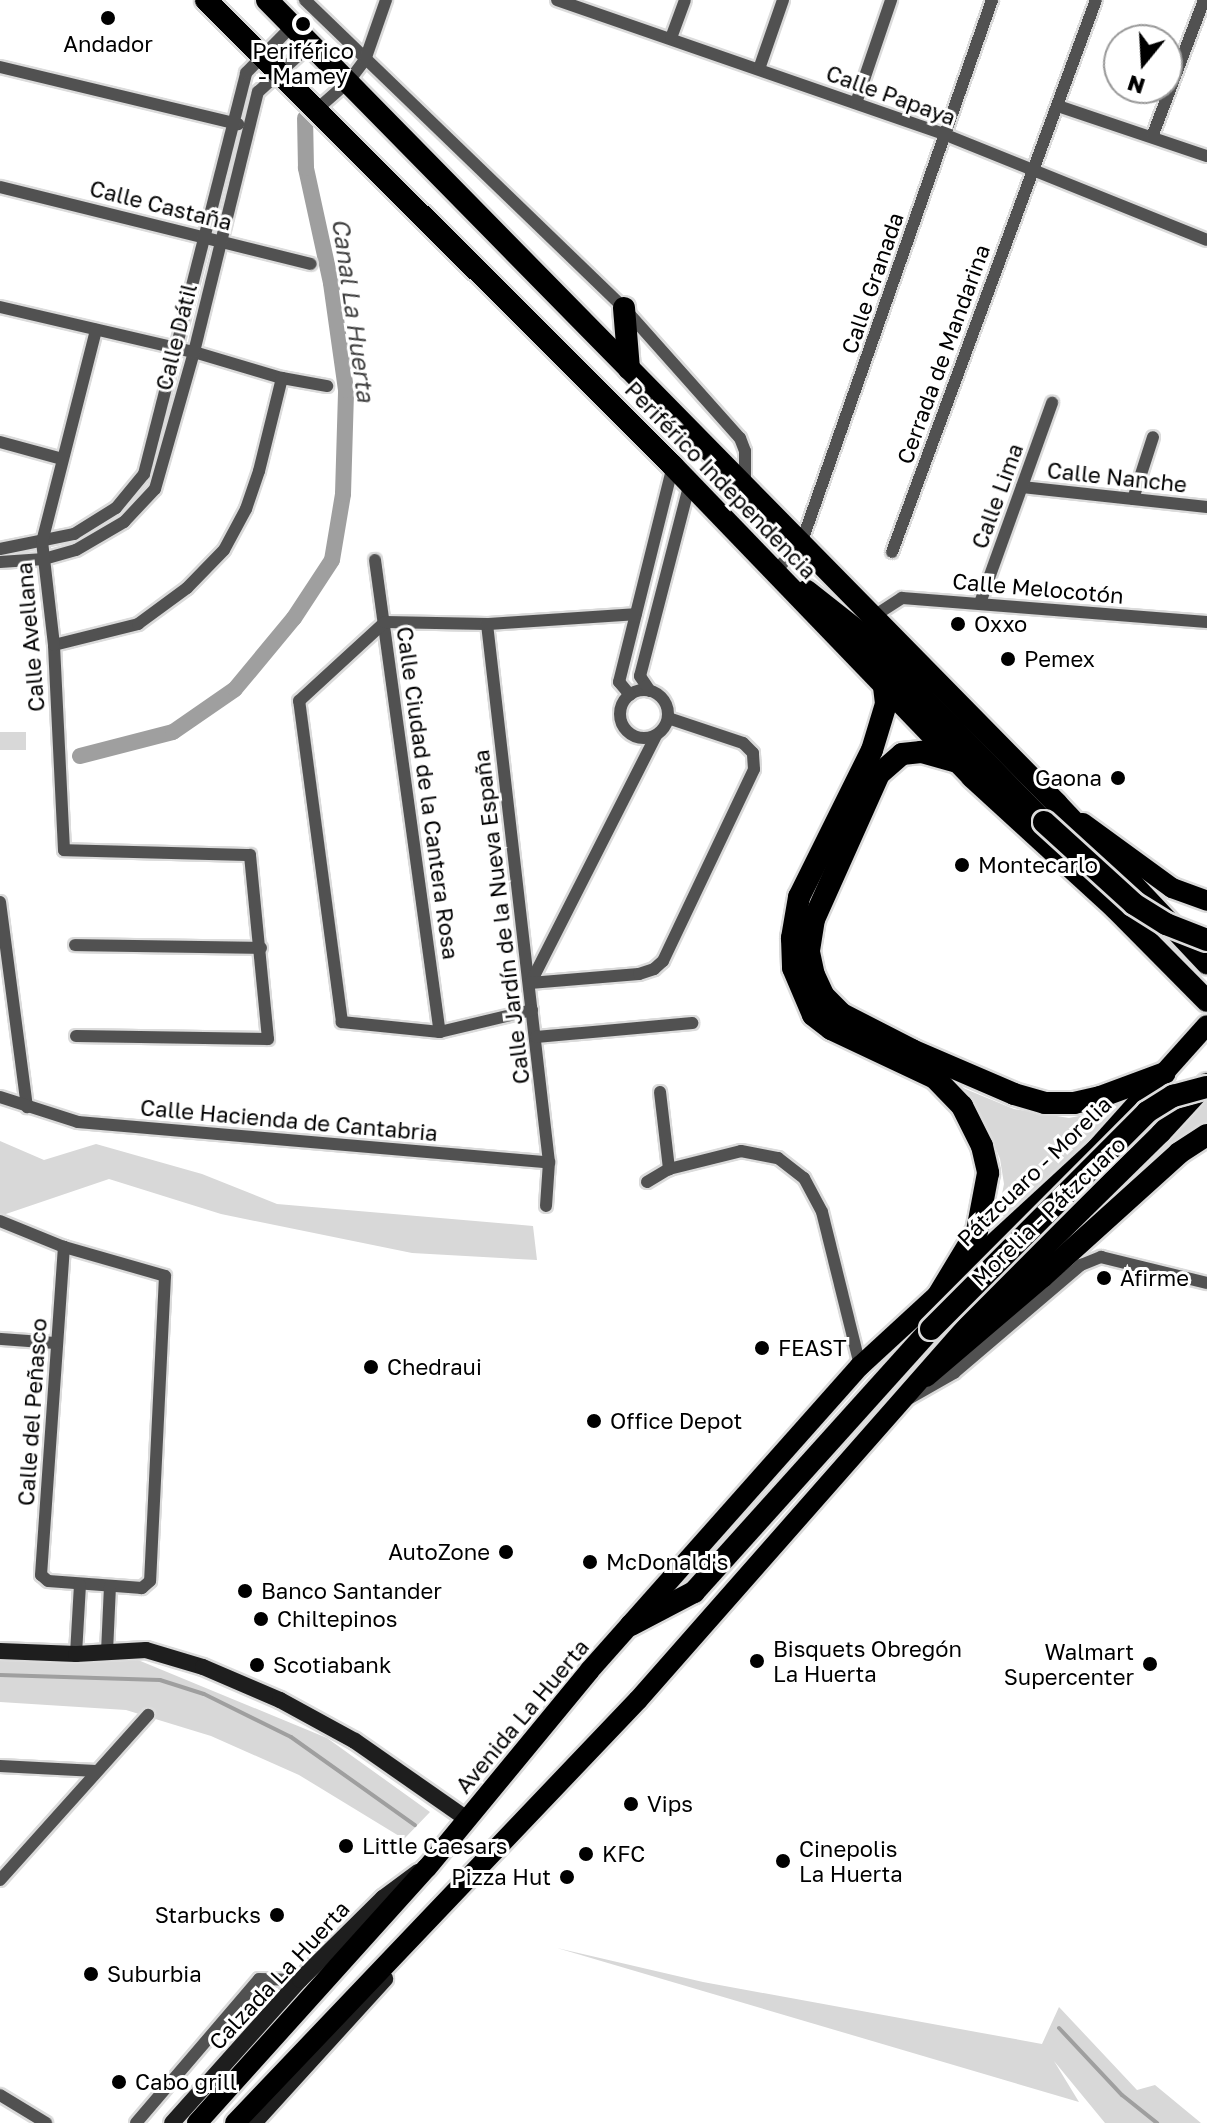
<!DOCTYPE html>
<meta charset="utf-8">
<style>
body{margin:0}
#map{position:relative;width:1207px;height:2123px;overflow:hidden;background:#fff;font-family:"Golos Text",sans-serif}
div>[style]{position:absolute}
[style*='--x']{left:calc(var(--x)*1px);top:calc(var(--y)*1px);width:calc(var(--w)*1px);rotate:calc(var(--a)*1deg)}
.green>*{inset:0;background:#d8d8d8}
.stream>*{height:4px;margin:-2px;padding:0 2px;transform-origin:2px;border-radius:2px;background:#9f9f9f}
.canal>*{height:16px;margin:-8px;padding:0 8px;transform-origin:8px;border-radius:8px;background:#9f9f9f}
.roads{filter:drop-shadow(2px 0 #dbdbdb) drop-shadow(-2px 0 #dbdbdb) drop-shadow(0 2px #dbdbdb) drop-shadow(0 -2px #dbdbdb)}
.street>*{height:12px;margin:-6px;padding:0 6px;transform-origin:6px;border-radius:6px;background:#515151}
.street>.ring{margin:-6px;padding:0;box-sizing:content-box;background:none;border:12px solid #515151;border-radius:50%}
.secondary>*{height:16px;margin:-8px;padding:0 8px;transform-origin:8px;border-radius:8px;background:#1e1e1e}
.primary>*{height:20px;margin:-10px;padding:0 10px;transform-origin:10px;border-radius:10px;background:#000}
.highway>*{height:22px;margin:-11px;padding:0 11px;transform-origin:11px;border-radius:11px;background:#000}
.bridges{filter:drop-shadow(2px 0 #dbdbdb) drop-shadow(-2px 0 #dbdbdb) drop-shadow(0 2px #dbdbdb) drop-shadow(0 -2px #dbdbdb)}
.highway-bridge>*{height:22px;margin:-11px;padding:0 11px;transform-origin:11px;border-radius:11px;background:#000}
.dots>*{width:22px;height:22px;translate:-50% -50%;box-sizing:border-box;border:4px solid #fff;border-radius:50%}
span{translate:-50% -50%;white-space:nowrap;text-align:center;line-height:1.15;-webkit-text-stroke:6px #fff;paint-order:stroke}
.poi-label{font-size:22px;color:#000}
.left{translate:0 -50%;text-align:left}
.right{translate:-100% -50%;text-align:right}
.street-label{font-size:22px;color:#000}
.water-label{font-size:24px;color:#404040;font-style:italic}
.north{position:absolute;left:1103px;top:24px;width:80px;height:80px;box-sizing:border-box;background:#fff;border:2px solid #999;border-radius:50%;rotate:198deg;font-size:22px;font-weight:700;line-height:32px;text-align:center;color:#000}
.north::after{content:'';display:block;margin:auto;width:28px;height:36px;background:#000;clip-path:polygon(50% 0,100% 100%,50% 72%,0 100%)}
</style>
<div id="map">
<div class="green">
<i style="clip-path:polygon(0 732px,26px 732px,26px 750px,0 750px)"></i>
<i style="clip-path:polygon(963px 1088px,1014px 1109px,1069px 1118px,1099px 1112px,1134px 1095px,995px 1228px,1004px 1184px,1000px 1159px,989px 1132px)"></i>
<i style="clip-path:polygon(1207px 1101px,1207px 1128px,1133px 1184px,1130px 1180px)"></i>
<i style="clip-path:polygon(0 1141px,44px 1160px,96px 1144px,202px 1174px,277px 1204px,533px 1226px,537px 1260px,412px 1253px,221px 1214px,109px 1179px,0 1216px)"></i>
<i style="clip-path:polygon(138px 1660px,327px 1738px,430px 1812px,404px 1839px,299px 1775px,211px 1736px,126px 1710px,0 1702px,0 1661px)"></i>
<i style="clip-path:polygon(557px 1948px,703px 1982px,1042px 2044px,1059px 2007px,1137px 2090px,1155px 2085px,1201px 2123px,1105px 2123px,1054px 2061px,1079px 2102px)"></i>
</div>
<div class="stream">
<i style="--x:0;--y:1675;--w:160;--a:1.8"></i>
<i style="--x:160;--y:1680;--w:46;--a:17.7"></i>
<i style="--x:204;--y:1694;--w:97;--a:26.3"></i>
<i style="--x:291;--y:1737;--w:152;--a:35.4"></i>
<i style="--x:1059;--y:2028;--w:92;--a:46.8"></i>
<i style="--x:1122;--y:2095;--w:45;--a:38.7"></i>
</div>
<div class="canal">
<i style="--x:80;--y:756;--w:96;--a:-14.5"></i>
<i style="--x:173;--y:732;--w:75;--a:-34.7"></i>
<i style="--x:235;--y:689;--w:92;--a:-50.3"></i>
<i style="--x:294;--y:618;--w:69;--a:-56.8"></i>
<i style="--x:332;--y:560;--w:67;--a:-80.5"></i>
<i style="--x:343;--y:494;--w:104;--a:-88.3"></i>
<i style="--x:346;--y:390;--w:108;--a:-98"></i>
<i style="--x:331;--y:283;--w:118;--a:-102.3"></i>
<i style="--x:306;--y:168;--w:50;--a:-91.1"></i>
</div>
<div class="roads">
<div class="street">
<i style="--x:305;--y:0;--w:443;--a:44"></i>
<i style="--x:624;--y:308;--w:174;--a:48.3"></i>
<i style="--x:740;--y:438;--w:14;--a:69"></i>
<i style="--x:745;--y:451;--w:36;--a:90"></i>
<i style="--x:557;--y:0;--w:412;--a:19.1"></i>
<i style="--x:946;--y:135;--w:281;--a:21.9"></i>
<i style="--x:671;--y:38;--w:40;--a:-69.8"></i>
<i style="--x:0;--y:67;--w:245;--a:13.5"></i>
<i style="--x:759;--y:69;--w:73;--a:-70.8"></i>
<i style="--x:856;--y:103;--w:109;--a:-71.2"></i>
<i style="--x:1058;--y:106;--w:157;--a:18.6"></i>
<i style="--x:316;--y:110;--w:44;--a:-41.3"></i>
<i style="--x:349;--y:81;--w:26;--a:-53"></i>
<i style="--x:365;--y:60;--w:64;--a:-70.7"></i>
<i style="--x:1152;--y:137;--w:147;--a:-69.2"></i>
<i style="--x:0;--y:187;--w:320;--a:13.9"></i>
<i style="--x:0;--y:307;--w:199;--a:13.1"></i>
<i style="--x:194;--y:352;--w:92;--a:16.5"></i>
<i style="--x:282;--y:378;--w:46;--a:10.1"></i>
<i style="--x:0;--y:442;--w:64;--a:15.3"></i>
<i style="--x:1022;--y:487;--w:186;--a:6.2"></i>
<i style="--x:1133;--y:499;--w:65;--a:-72.1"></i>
<i style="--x:0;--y:549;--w:76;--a:-11.5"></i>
<i style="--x:74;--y:534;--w:49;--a:-31.8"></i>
<i style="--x:116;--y:508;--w:44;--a:-50.5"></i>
<i style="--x:144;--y:474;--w:414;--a:-75.7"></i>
<i style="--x:246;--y:73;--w:67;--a:-45.6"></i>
<i style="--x:892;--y:552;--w:588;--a:-69.72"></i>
<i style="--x:375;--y:560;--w:476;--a:82.2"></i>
<i style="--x:0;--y:562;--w:44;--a:-3.9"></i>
<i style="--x:44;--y:559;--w:33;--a:-16"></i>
<i style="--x:76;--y:550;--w:56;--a:-30.3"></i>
<i style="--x:124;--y:522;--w:45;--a:-46.8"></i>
<i style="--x:155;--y:489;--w:142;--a:-74.1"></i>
<i style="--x:194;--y:352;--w:268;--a:-76.2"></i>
<i style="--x:258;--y:92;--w:72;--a:-42.2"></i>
<i style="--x:775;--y:571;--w:37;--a:-46"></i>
<i style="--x:801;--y:544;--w:577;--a:-70.65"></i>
<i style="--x:980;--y:603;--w:213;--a:-70.2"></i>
<i style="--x:871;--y:618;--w:37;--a:-33"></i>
<i style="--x:902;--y:598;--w:306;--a:4.5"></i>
<i style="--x:487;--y:624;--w:542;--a:83.43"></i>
<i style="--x:549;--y:1162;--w:44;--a:93.9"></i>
<i style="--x:54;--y:645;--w:87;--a:-14"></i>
<i style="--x:138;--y:624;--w:61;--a:-36.3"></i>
<i style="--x:187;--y:588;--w:53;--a:-45.8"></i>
<i style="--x:224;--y:550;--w:47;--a:-61.8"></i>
<i style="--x:246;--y:509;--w:40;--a:-71.1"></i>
<i style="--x:259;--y:471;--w:96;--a:-76.1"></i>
<i class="ring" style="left:620px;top:690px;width:36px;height:36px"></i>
<i style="--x:650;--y:691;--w:18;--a:-124"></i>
<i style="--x:640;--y:676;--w:196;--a:-75.5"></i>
<i style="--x:630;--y:695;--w:17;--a:-130"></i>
<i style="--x:619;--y:682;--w:223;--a:-76"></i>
<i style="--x:0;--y:902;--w:207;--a:82.5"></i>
<i style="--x:75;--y:945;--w:186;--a:0.9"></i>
<i style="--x:531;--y:982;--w:276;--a:-63.1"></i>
<i style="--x:530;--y:983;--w:109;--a:-4.7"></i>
<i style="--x:639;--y:974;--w:16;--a:-18"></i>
<i style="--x:654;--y:969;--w:12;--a:-42"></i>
<i style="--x:663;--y:961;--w:212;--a:-64.6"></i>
<i style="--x:754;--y:769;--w:16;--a:-94"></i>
<i style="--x:753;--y:753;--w:14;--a:-135"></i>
<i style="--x:743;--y:743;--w:79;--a:-161.6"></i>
<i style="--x:532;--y:1010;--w:95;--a:166.6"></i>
<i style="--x:440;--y:1032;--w:99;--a:-174.2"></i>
<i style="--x:342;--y:1022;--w:324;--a:-97.6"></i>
<i style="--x:299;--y:701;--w:117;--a:-42.6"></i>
<i style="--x:385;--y:622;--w:102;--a:1.1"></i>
<i style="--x:487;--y:624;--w:149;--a:-3.8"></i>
<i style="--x:76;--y:1036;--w:192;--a:0.9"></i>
<i style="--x:268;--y:1039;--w:185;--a:-95.6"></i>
<i style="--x:250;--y:855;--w:186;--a:-178.5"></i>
<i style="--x:64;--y:850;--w:205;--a:-92.8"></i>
<i style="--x:54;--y:645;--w:104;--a:-96.6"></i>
<i style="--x:42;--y:542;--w:219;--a:-75.7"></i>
<i style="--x:536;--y:1037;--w:157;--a:-5.1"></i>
<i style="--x:660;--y:1092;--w:78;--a:83.3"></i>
<i style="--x:0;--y:1097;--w:82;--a:17.8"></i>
<i style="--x:78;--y:1122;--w:473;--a:4.9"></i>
<i style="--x:647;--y:1182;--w:26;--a:-31"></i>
<i style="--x:669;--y:1169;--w:74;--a:-14"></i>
<i style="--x:741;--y:1151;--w:38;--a:11"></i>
<i style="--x:778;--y:1158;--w:33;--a:38"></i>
<i style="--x:804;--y:1178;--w:38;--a:62"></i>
<i style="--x:822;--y:1212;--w:159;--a:76.1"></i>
<i style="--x:0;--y:1221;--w:69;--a:22.1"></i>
<i style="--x:64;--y:1247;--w:105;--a:16"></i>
<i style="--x:165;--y:1276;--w:305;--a:92.8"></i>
<i style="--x:150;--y:1581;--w:11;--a:139"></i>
<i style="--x:142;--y:1588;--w:94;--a:-175.7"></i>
<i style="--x:48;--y:1581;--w:9;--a:-139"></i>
<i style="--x:41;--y:1575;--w:329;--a:-86"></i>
<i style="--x:0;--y:1339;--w:56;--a:4.1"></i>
<i style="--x:910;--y:1398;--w:51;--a:-29.6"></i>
<i style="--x:954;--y:1373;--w:167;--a:-40.4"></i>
<i style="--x:1081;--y:1265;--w:22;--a:-22"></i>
<i style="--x:1101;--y:1257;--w:109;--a:13.8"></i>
<i style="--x:107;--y:1652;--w:66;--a:-87.4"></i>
<i style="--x:76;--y:1654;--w:69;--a:-86.7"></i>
<i style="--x:0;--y:1766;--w:96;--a:3"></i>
<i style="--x:0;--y:1880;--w:222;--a:-48.1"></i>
<i style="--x:0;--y:2095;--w:54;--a:31.3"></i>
<i style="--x:136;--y:2123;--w:189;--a:-49.5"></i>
<i style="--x:259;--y:1979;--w:41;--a:1.4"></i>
</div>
<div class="secondary">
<i style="--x:0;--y:1651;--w:76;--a:2.3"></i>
<i style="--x:76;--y:1654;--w:70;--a:-3.3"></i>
<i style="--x:146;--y:1650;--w:59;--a:16.6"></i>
<i style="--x:203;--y:1667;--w:84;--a:23.2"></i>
<i style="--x:280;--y:1700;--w:85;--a:28.7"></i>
<i style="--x:355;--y:1741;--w:136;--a:34.9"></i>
<i style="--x:172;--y:2123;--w:192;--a:-48.2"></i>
<i style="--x:300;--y:1980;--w:117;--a:-44.7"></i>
<i style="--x:383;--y:1898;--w:44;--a:-36.6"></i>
<i style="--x:254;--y:2123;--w:195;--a:-47.7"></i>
</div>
<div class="primary">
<i style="--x:1083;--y:823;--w:110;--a:36.1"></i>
<i style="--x:1172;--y:888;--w:37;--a:20"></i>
<i style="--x:197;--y:2123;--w:343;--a:-48"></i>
<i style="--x:427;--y:1868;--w:256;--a:-50.5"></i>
<i style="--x:590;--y:1670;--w:407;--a:-48.4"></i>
<i style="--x:860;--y:1366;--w:321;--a:-42.6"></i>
<i style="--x:1096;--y:1149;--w:166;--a:-48.2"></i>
<i style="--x:235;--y:2123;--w:584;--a:-46.39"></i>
<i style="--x:638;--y:1700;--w:524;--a:-48.64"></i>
<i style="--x:984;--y:1307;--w:248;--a:-44.5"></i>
<i style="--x:1161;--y:1133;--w:68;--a:-47.4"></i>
</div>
<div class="highway">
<i style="--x:206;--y:0;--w:660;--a:44.94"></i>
<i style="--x:673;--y:466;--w:431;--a:46.1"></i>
<i style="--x:972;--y:777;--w:195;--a:42.5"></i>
<i style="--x:1116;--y:909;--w:129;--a:45.3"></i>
<i style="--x:267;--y:0;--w:1127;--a:45.5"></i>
<i style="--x:1057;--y:804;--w:219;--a:46.7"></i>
<i style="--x:624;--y:308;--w:61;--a:85.3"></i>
<i style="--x:807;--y:591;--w:68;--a:38.4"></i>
<i style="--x:860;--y:633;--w:264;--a:45.8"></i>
<i style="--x:884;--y:687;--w:17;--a:83"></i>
<i style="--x:886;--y:704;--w:48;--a:106.9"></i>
<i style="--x:872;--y:750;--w:164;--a:116.4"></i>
<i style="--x:799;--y:897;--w:42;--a:99.7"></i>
<i style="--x:792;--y:938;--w:30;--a:88"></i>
<i style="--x:793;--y:968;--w:51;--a:66.9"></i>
<i style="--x:813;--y:1015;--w:23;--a:38"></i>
<i style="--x:831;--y:1029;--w:115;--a:25.2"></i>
<i style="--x:935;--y:1078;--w:39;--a:46"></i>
<i style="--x:962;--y:1106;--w:45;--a:63.4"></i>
<i style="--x:982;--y:1146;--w:28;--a:77"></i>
<i style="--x:988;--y:1173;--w:59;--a:100.7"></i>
<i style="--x:977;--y:1231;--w:77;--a:121.2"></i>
<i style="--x:957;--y:762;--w:37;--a:-164"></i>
<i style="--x:921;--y:752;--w:19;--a:174"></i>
<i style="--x:902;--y:754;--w:30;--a:139"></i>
<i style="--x:879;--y:774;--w:159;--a:114.1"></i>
<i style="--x:814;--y:919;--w:33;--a:99"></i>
<i style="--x:809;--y:952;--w:24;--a:78"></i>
<i style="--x:814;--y:975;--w:23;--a:65"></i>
<i style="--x:824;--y:996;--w:25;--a:45"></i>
<i style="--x:842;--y:1014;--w:79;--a:27.2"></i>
<i style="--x:912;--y:1050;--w:111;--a:23.3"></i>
<i style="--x:1014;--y:1094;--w:32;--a:16"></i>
<i style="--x:1045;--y:1103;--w:29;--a:0"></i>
<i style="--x:1074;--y:1103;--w:27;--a:-13"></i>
<i style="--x:1100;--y:1097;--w:69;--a:-20.3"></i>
<i style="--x:926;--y:1376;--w:153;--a:-40.5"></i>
<i style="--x:1042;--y:1277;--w:185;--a:-42.1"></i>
<i style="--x:1179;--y:1153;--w:33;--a:-33"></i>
<i style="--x:631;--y:1625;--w:71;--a:-27.6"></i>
<i style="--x:694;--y:1592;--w:354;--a:-48"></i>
</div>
</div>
<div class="bridges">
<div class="highway-bridge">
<i style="--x:1044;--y:822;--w:122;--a:42.3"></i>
<i style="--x:1134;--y:904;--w:38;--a:32"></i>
<i style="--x:1166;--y:924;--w:44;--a:21.3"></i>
<i style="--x:931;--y:1329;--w:306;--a:-45.1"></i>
<i style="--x:1147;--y:1112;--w:31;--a:-32"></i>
<i style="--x:1173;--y:1096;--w:35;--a:-15"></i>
</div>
</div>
<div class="dots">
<i style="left:108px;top:18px;background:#000"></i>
<i style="left:303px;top:24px;background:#000"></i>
<i style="left:958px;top:624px;background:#000"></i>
<i style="left:1008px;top:659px;background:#000"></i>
<i style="left:1118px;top:778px;background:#000"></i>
<i style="left:962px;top:865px;background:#000"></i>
<i style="left:1104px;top:1278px;background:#000"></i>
<i style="left:762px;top:1348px;background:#000"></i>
<i style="left:371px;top:1367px;background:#000"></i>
<i style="left:594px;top:1421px;background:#000"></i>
<i style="left:506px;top:1552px;background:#000"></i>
<i style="left:590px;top:1562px;background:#000"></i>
<i style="left:245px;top:1591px;background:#000"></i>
<i style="left:261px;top:1619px;background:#000"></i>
<i style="left:757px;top:1661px;background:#000"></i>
<i style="left:1150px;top:1664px;background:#000"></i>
<i style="left:257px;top:1665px;background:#000"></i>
<i style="left:631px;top:1804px;background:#000"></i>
<i style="left:346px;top:1846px;background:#000"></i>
<i style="left:586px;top:1854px;background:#000"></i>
<i style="left:783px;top:1861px;background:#000"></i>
<i style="left:567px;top:1877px;background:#000"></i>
<i style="left:277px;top:1915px;background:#000"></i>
<i style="left:91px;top:1974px;background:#000"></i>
<i style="left:119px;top:2082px;background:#000"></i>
</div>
<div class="poi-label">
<span style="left:108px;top:44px">Andador</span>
<span style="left:303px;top:63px">Periférico<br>- Mamey</span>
<span class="left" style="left:974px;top:624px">Oxxo</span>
<span class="left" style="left:1024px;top:659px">Pemex</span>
<span class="right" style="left:1102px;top:778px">Gaona</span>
<span class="left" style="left:978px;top:865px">Montecarlo</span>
<span class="left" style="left:1120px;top:1278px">Afirme</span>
<span class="left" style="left:778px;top:1348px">FEAST</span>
<span class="left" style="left:387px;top:1367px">Chedraui</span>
<span class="left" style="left:610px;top:1421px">Office Depot</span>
<span class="right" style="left:490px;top:1552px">AutoZone</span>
<span class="left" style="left:606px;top:1562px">McDonald's</span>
<span class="left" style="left:261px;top:1591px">Banco Santander</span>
<span class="left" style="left:277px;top:1619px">Chiltepinos</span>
<span class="left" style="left:773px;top:1661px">Bisquets Obregón<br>La Huerta</span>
<span class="right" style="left:1134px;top:1664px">Walmart<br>Supercenter</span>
<span class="left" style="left:273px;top:1665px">Scotiabank</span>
<span class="left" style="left:647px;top:1804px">Vips</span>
<span class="left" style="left:362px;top:1846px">Little Caesars</span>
<span class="left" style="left:799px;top:1861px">Cinepolis<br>La Huerta</span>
<span class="left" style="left:602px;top:1854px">KFC</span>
<span class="right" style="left:551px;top:1877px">Pizza Hut</span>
<span class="right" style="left:261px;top:1915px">Starbucks</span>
<span class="left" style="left:107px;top:1974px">Suburbia</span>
<span class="left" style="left:135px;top:2082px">Cabo grill</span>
</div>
<div class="street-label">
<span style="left:891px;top:95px;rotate:20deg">Calle Papaya</span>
<span style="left:161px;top:205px;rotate:14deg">Calle Castaña</span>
<span style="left:872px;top:283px;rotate:-71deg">Calle Granada</span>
<span style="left:176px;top:337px;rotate:-76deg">Calle Dátil</span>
<span style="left:943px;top:354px;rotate:-70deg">Cerrada de Mandarina</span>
<span style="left:1117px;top:477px;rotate:6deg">Calle Nanche</span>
<span style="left:721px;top:480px;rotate:46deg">Periférico Independencia</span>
<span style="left:997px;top:496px;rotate:-70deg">Calle Lima</span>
<span style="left:1038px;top:588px;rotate:5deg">Calle Melocotón</span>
<span style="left:30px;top:637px;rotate:-95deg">Calle Avellana</span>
<span style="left:428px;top:793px;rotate:82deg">Calle Ciudad de la Cantera Rosa</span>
<span style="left:501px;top:917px;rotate:-97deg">Calle Jardín de la Nueva España</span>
<span style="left:289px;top:1120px;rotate:5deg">Calle Hacienda de Cantabria</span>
<span style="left:1034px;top:1171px;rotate:-44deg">Pátzcuaro - Morelia</span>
<span style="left:1048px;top:1211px;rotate:-44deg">Morelia - Pátzcuaro</span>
<span style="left:32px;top:1412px;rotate:-86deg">Calle del Peñasco</span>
<span style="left:522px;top:1716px;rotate:-50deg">Avenida La Huerta</span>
<span style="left:279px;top:1975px;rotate:-47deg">Calzada La Huerta</span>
</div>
<div class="water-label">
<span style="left:354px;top:310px;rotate:82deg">Canal La Huerta</span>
</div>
<div class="north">N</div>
</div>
